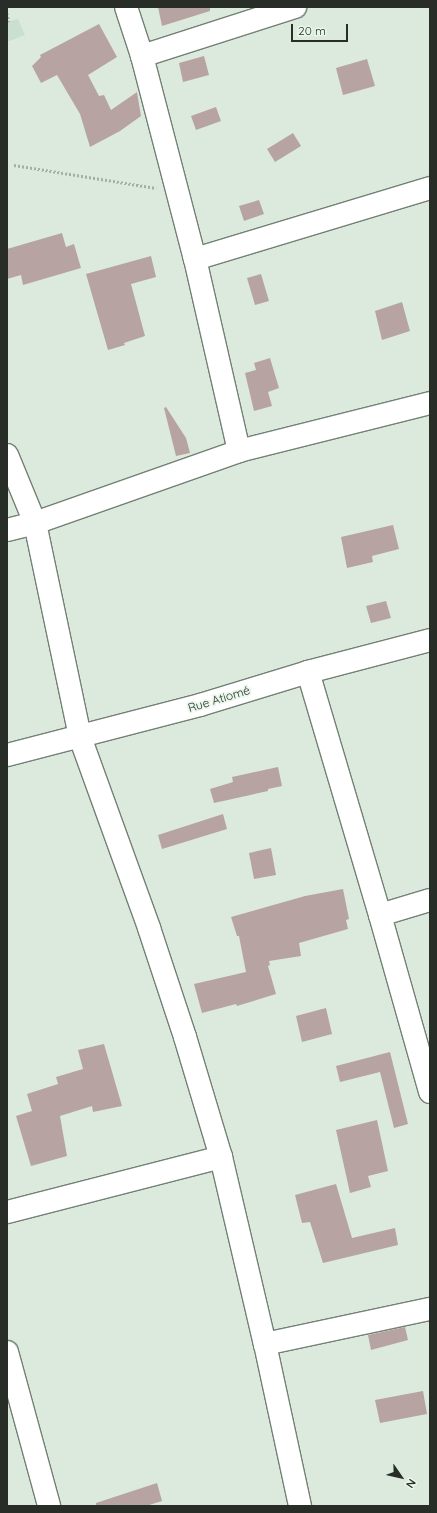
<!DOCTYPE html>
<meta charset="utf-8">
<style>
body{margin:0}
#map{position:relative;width:437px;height:1513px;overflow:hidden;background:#dceade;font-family:Quicksand,sans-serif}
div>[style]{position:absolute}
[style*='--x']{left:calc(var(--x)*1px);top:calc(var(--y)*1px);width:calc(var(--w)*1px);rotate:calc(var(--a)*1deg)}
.built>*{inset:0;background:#cbdfce}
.building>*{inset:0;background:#b6a3a2}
.path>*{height:2.5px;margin-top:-1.25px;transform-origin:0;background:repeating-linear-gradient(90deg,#a3aea4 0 2px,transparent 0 4px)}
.roads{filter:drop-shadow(1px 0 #738075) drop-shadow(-1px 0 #738075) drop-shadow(0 1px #738075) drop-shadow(0 -1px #738075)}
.minor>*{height:22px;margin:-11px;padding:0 11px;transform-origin:11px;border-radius:11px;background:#fff}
span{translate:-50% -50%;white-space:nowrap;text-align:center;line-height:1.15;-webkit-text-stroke:3.5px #e9f7eb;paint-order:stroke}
.street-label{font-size:12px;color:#282d28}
.frame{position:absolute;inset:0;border:8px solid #282d28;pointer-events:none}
.north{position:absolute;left:381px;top:1457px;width:40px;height:40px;-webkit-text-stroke:3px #e9f7eb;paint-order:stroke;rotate:124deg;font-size:11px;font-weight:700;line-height:16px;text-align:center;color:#282d28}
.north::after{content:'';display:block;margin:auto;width:14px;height:18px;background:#282d28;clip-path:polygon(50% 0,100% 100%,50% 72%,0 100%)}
.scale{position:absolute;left:291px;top:24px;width:57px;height:18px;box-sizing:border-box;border:2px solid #282d28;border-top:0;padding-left:5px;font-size:12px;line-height:14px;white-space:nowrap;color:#282d28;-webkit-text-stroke:3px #e9f7eb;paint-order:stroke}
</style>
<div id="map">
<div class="built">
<i style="clip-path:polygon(18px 19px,25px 35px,7px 42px,7px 22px)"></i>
</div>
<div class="building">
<i style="clip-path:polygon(158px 7px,210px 7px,210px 11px,162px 26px)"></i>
<i style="clip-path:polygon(99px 24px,117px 57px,88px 75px,99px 96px,104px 95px,111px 110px,137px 92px,141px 116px,120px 131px,90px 147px,80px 114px,57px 75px,41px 83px,32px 66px,41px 57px,40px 55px)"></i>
<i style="clip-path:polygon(204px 56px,209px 75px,183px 82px,179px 63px)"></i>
<i style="clip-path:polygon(367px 59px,375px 86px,343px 95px,336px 68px)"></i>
<i style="clip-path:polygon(216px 107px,221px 121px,196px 130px,191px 116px)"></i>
<i style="clip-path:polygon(293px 133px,301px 146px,275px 162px,267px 149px)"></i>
<i style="clip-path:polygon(259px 200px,264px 214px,244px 221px,239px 206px)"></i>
<i style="clip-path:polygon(62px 233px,66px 247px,74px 244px,81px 268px,23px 285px,21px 275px,7px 279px,7px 249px)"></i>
<i style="clip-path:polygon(151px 256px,156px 277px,131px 284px,145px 336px,124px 343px,125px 345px,108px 350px,86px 274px)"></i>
<i style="clip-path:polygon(261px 274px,269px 301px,255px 305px,247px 278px)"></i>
<i style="clip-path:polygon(402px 302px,410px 331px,382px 340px,375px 311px)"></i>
<i style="clip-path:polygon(270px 358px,279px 388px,268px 392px,272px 406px,254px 411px,245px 373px,256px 370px,254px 363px)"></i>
<i style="clip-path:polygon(166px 407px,186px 438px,190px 453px,176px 456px,164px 408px)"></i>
<i style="clip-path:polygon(393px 525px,399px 549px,372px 556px,373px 562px,347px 568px,341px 537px)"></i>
<i style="clip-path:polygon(386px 601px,391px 618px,371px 623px,366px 606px)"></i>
<i style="clip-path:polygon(278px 767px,282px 786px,268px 789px,268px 791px,214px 803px,210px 789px,233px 782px,232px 777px)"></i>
<i style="clip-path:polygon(223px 814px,227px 829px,162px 849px,158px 835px)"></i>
<i style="clip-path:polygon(271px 848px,276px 875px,254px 879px,249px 853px)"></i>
<i style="clip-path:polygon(343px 889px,349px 919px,346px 920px,348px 929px,299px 943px,301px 956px,269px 961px,270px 965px,268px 966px,276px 994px,237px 1006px,236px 1004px,202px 1013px,194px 984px,246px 972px,239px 936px,237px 936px,231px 917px,305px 896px)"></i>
<i style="clip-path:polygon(326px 1008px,332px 1034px,302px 1042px,296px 1016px)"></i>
<i style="clip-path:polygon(104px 1044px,122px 1106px,93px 1112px,92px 1106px,60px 1116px,67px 1156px,31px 1166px,16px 1116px,32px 1111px,27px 1094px,58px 1084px,56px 1077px,83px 1069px,78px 1050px)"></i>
<i style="clip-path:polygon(390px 1052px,408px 1124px,394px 1128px,380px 1072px,340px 1082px,336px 1066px)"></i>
<i style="clip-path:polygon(377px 1120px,388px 1171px,368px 1176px,371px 1187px,350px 1193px,336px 1130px)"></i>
<i style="clip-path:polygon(336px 1184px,352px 1238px,395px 1228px,398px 1245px,323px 1263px,310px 1222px,302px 1223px,295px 1195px)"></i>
<i style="clip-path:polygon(405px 1327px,408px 1340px,371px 1350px,368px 1335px)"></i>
<i style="clip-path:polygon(423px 1391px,427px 1414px,380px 1423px,375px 1400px)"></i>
<i style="clip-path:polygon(157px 1483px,162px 1501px,146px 1506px,96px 1506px,96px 1503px)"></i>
</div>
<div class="path">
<i style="--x:7;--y:13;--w:9;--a:77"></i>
<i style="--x:14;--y:165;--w:144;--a:9.2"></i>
</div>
<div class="roads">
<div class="minor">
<i style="--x:126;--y:7;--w:52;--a:71.9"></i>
<i style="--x:142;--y:56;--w:210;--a:75.4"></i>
<i style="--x:142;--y:56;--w:161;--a:-17.8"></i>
<i style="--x:239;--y:451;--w:197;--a:-102.9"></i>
<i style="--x:195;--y:259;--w:245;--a:-16.8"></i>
<i style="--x:7;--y:455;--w:74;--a:67.6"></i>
<i style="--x:35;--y:523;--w:219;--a:78.1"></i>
<i style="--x:80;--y:737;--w:203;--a:70.1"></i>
<i style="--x:149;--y:928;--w:115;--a:71.7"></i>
<i style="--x:185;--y:1037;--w:125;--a:73.3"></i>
<i style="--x:221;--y:1157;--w:192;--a:76.8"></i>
<i style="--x:265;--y:1344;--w:166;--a:77.8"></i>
<i style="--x:7;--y:530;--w:29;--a:-14"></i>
<i style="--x:35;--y:523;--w:216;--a:-19.4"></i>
<i style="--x:239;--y:451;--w:197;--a:-14.1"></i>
<i style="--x:308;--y:672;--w:253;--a:73.5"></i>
<i style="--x:380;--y:915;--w:184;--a:74.2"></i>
<i style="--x:7;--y:755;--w:199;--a:-14.5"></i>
<i style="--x:200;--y:705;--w:113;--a:-17"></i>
<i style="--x:308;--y:672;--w:126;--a:-14.7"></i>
<i style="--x:380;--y:915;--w:52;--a:-16.7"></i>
<i style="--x:7;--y:1212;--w:221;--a:-14.4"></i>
<i style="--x:265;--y:1344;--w:169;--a:-12"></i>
<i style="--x:7;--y:1352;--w:160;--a:74.7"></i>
</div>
</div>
<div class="street-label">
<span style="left:219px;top:699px;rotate:-17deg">Rue Atiomé</span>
</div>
<div class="frame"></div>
<div class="north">N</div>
<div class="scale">20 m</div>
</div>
